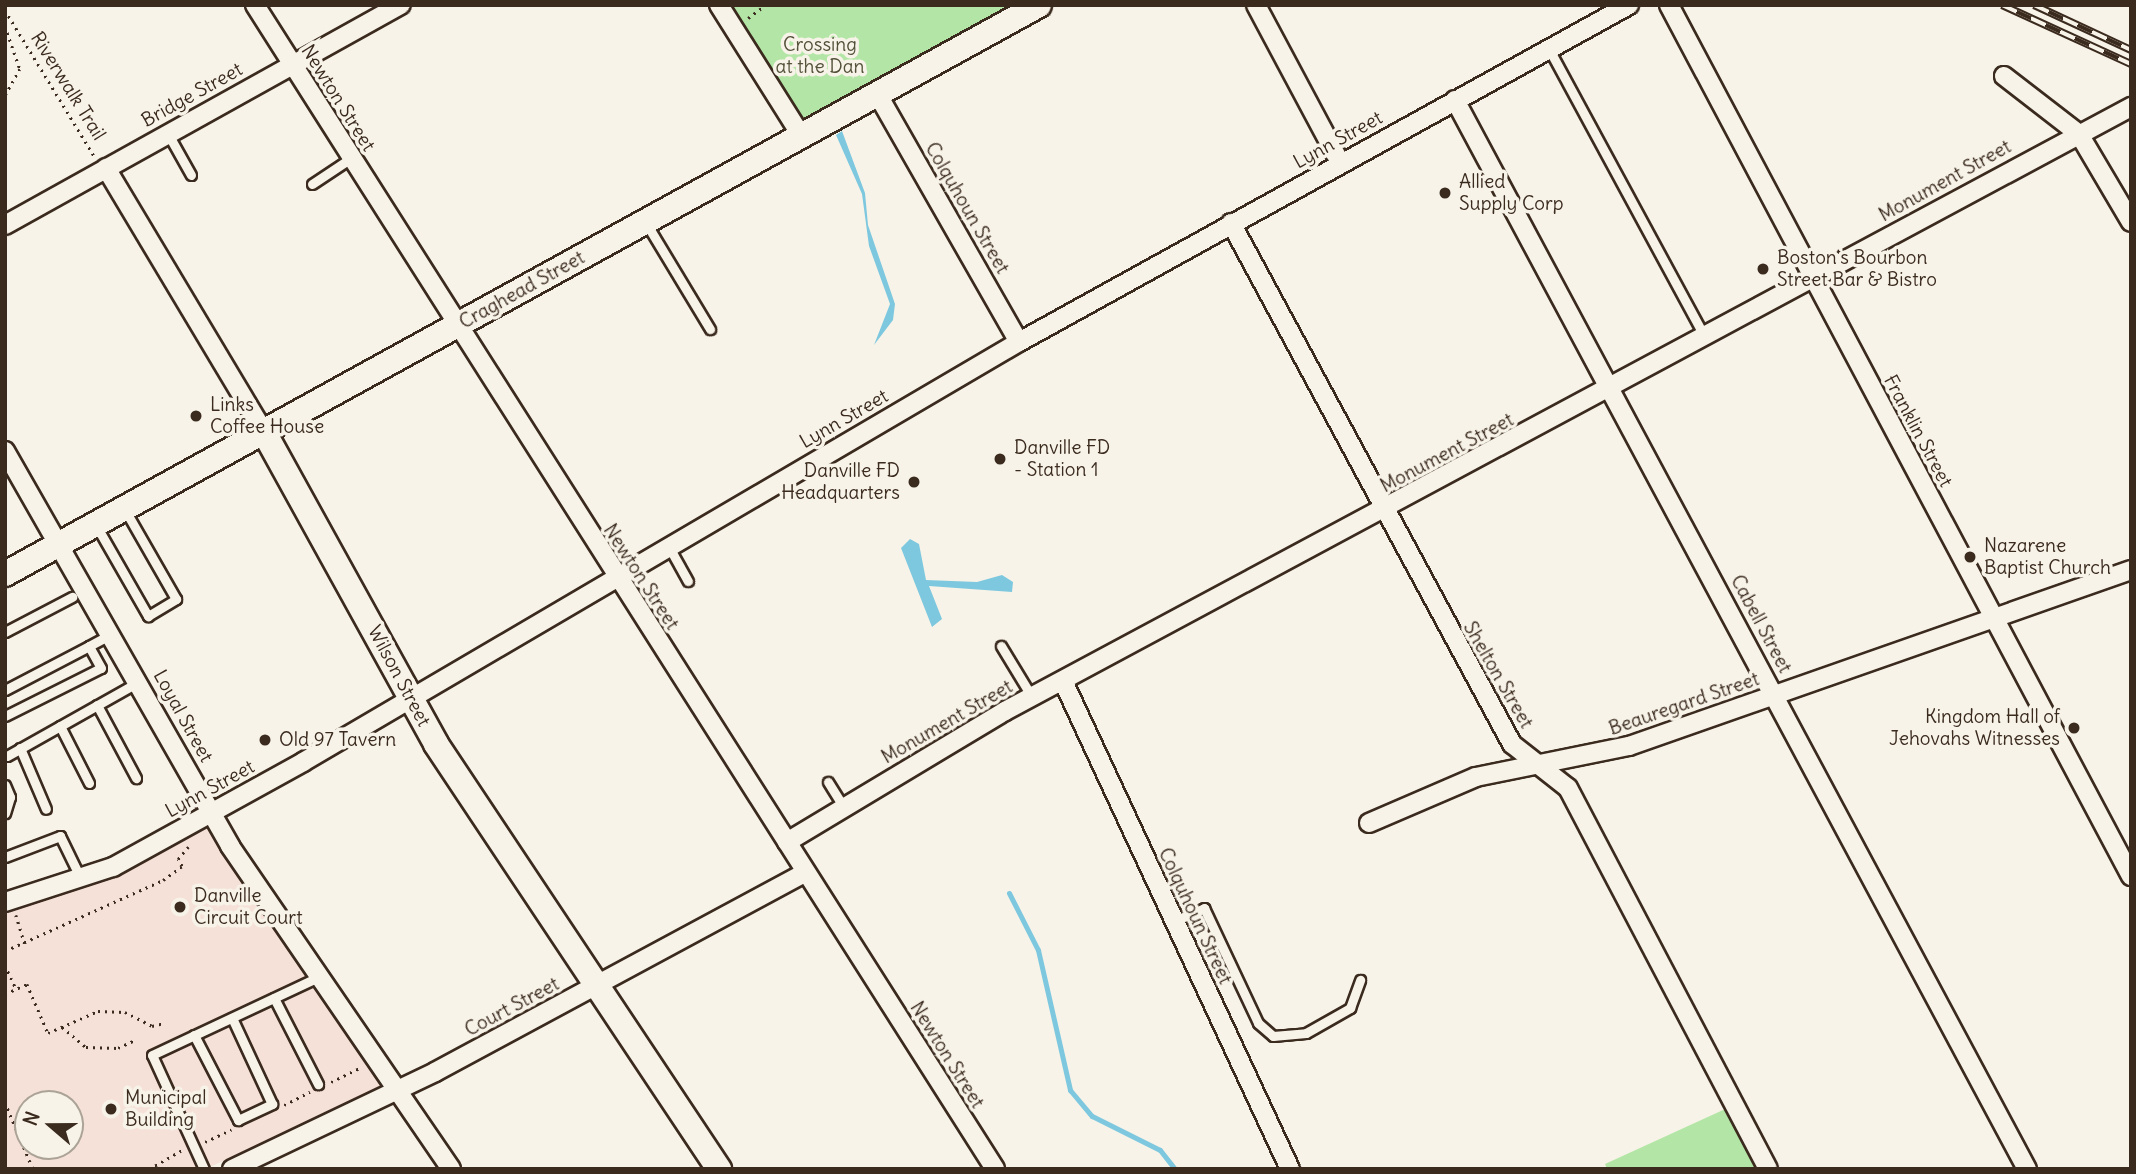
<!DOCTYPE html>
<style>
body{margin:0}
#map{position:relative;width:2136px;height:1174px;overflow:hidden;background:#f7f3e8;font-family:Delius,sans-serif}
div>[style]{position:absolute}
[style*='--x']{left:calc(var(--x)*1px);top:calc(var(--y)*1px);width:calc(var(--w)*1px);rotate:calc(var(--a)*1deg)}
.built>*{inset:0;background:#f5e1d8}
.green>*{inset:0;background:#b3e6a6}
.water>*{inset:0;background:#7ec8df}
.stream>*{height:5px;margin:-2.5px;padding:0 2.5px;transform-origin:2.5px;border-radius:2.5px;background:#7ec8df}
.path>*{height:2.5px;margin-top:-1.25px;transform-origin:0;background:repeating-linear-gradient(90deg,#3b2a1e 0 2px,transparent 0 7px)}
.roads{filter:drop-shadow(2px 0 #3b2a1e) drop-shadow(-2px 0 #3b2a1e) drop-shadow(0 2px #3b2a1e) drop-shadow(0 -2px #3b2a1e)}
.lane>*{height:9px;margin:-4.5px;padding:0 4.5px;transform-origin:4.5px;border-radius:4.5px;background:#f7f3e8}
.street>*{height:18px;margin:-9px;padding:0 9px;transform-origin:9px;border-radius:9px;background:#f7f3e8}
.secondary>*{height:24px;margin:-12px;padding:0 12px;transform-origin:12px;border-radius:12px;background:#f7f3e8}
.rail>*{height:8px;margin-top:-4px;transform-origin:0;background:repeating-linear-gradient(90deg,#f7f3e8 0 16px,#3b2a1e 0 32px);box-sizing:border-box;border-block:2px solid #3b2a1e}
.dots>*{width:19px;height:19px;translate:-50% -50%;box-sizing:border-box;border:4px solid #f7f3e8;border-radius:50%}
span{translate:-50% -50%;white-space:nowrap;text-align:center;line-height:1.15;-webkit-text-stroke:7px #f7f3e8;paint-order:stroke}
.park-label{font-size:19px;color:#535039}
.street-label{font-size:19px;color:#3b2a1e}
.poi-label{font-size:19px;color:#3b2a1e}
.left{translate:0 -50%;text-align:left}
.right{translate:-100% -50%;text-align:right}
.frame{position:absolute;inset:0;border:7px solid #3b2a1e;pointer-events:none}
.north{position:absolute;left:14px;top:1090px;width:70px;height:70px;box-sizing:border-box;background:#f7f3e8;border:2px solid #aca397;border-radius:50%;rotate:290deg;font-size:19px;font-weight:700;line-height:28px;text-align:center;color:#3b2a1e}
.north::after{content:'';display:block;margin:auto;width:24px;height:32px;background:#3b2a1e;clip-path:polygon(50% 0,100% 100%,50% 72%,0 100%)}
</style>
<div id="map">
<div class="built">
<i style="clip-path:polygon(evenodd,209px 824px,385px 1085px,206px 1169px,5px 1169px,5px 912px,100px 879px,209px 824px,28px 1104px,70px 1104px,70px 1146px,28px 1146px,28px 1104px)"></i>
</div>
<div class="green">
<i style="clip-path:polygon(730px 5px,1015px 5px,803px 121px)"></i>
<i style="clip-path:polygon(1734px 1105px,1768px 1169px,1607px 1169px,1605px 1164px)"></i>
</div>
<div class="water">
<i style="clip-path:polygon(842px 131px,865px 193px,868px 225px,895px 304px,893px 320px,874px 345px,890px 304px,869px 246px,862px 194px,836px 135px)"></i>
<i style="clip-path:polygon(910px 539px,919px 544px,926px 580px,977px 582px,1002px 575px,1013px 582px,1012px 592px,929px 586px,942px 619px,932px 627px,901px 548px)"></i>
</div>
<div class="stream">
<i style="--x:1009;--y:893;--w:64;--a:63"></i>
<i style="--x:1038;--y:950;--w:144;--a:77.1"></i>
<i style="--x:1070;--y:1090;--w:34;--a:50"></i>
<i style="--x:1092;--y:1116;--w:76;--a:26.6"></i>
<i style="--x:1160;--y:1150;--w:24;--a:52"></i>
</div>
<div class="path">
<i style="--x:5;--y:10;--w:171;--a:58.6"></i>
<i style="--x:748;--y:18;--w:21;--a:-37"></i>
<i style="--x:5;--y:26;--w:46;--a:70.8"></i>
<i style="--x:20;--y:69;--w:31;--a:119"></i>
<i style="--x:16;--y:915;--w:30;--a:73"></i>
<i style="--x:5;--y:951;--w:173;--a:-24.2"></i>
<i style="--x:163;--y:880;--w:24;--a:-36"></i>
<i style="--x:182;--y:866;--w:8;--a:-120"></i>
<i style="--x:178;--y:859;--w:16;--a:-50"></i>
<i style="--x:5;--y:965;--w:26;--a:65"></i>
<i style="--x:5;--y:994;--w:24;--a:-24"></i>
<i style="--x:27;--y:984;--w:53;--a:66.8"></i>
<i style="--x:48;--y:1033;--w:55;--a:-23.7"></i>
<i style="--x:98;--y:1011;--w:27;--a:2"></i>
<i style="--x:125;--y:1012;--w:30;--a:27"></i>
<i style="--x:152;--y:1026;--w:12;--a:-14"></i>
<i style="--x:62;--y:1027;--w:31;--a:40"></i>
<i style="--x:86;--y:1047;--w:32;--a:2"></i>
<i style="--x:118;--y:1048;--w:19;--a:-25"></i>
<i style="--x:331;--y:1082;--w:32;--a:-26"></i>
<i style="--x:5;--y:1102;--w:73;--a:67.3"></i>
<i style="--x:284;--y:1105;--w:29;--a:-27"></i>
<i style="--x:205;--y:1142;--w:29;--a:-25"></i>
<i style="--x:149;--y:1169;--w:38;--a:-30"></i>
</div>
<div class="roads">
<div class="lane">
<i style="--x:1549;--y:49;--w:328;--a:61.6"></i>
<i style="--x:168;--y:134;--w:47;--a:60.7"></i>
<i style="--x:312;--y:184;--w:47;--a:-33.7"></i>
<i style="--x:646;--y:223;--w:124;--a:58.9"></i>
<i style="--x:97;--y:527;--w:103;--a:60.2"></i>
<i style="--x:148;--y:616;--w:33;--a:-31"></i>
<i style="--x:176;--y:599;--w:103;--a:-119.8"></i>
<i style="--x:669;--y:547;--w:39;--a:61"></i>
<i style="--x:5;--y:632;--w:76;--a:-27.6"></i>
<i style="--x:1001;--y:646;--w:60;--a:58.7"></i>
<i style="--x:5;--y:690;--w:95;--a:-27.6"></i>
<i style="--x:97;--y:705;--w:83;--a:61.9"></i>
<i style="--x:5;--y:716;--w:107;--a:-26.6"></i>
<i style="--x:101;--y:668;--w:25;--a:-119"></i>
<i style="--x:89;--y:646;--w:26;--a:-28"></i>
<i style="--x:60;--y:726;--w:64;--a:63"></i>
<i style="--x:20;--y:748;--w:66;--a:66.9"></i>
<i style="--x:7;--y:756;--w:153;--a:-29.4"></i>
<i style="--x:828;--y:782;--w:31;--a:58"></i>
<i style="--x:5;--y:785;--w:13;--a:67"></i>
<i style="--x:10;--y:797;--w:17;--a:107"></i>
<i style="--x:5;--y:857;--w:59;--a:-20.9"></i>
<i style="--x:60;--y:836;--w:48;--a:64"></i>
<i style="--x:1174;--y:921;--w:33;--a:-23"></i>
<i style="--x:1204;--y:908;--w:127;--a:64.8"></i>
<i style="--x:1258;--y:1023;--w:20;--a:41"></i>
<i style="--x:1273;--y:1036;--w:33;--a:-5"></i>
<i style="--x:1306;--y:1033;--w:51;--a:-29.6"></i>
<i style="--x:1350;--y:1008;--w:30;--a:-70"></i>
<i style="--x:274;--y:998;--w:97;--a:62.9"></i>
<i style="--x:194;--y:1035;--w:96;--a:62.6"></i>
<i style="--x:238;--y:1120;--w:38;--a:-25"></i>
<i style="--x:272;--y:1104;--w:95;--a:-114.9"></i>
<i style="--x:204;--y:1169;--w:125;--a:-114.5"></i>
<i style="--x:152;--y:1055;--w:187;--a:-25.1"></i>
</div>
<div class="street">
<i style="--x:255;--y:5;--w:1379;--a:57.55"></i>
<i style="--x:719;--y:5;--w:156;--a:57.8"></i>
<i style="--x:1256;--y:5;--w:178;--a:61.9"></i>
<i style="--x:1669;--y:5;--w:986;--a:62.06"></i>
<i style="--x:2004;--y:76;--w:95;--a:37.7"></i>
<i style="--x:2079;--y:134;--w:102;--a:59.4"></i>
<i style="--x:878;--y:95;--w:284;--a:60.3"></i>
<i style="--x:1455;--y:100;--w:1212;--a:61.85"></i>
<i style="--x:106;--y:168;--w:308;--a:59.1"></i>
<i style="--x:1231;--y:223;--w:592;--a:61.66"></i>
<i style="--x:1512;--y:744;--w:71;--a:38.2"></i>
<i style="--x:1568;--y:788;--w:430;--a:62.3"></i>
<i style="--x:5;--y:225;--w:453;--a:-29.1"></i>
<i style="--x:5;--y:451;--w:455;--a:60.3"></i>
<i style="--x:230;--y:846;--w:391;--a:55.6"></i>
<i style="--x:1063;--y:681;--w:538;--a:65.05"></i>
<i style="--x:1369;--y:823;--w:116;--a:-23.3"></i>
<i style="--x:1476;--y:777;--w:156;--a:-11.5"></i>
<i style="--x:1629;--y:746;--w:532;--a:-19.32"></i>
<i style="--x:787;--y:842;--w:254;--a:-31"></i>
<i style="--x:1005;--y:711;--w:1278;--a:-28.21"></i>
<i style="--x:5;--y:902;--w:114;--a:-18"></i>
<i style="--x:113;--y:867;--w:217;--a:-28.9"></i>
<i style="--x:303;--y:762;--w:830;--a:-30.4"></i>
<i style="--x:1019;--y:342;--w:697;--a:-28.92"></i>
<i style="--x:232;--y:1169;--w:225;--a:-25.5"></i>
<i style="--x:435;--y:1072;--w:421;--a:-28.3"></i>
</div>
<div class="secondary">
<i style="--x:264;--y:432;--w:356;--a:61.1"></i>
<i style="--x:436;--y:744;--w:511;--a:56.34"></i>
<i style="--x:5;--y:574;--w:1180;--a:-28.82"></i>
</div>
</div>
<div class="rail">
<i style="--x:2002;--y:5;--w:142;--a:24.6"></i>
<i style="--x:2034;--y:5;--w:107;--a:24.9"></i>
</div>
<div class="dots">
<i style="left:1445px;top:193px;background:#3b2a1e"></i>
<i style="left:1763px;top:269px;background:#3b2a1e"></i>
<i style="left:196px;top:416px;background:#3b2a1e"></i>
<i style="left:1000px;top:459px;background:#3b2a1e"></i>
<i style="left:914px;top:482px;background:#3b2a1e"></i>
<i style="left:1970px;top:557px;background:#3b2a1e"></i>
<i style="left:2074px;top:728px;background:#3b2a1e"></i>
<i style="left:265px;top:740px;background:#3b2a1e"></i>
<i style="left:180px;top:907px;background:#3b2a1e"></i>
<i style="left:111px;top:1109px;background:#3b2a1e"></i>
</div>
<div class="park-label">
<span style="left:820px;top:56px">Crossing<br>at the Dan</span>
</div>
<div class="street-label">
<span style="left:68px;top:86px;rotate:58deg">Riverwalk Trail</span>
<span style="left:192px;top:95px;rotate:-29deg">Bridge Street</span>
<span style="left:338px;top:98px;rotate:58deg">Newton Street</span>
<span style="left:1338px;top:140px;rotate:-29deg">Lynn Street</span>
<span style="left:1945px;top:181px;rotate:-29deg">Monument Street</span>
<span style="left:967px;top:208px;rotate:60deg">Colquhoun Street</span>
<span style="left:522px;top:290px;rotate:-29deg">Craghead Street</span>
<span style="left:844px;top:419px;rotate:-30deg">Lynn Street</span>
<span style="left:1918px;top:431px;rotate:62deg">Franklin Street</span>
<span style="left:1447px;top:453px;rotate:-28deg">Monument Street</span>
<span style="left:641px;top:577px;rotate:57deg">Newton Street</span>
<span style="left:1761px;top:624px;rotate:62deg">Cabell Street</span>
<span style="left:1498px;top:675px;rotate:60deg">Shelton Street</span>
<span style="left:399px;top:676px;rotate:62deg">Wilson Street</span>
<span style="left:1684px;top:704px;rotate:-19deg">Beauregard Street</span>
<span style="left:183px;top:716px;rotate:61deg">Loyal Street</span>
<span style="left:947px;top:722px;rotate:-30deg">Monument Street</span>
<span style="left:210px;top:789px;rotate:-29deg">Lynn Street</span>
<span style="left:1195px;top:916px;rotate:65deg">Colquhoun Street</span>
<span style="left:512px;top:1007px;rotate:-28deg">Court Street</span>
<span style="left:947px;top:1055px;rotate:58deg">Newton Street</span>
</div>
<div class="poi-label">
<span class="left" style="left:1459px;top:193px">Allied<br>Supply Corp</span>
<span class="left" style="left:1777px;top:269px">Boston's Bourbon<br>Street Bar &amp; Bistro</span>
<span class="left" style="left:210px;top:416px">Links<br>Coffee House</span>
<span class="left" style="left:1014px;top:459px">Danville FD<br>- Station 1</span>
<span class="right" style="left:900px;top:482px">Danville FD<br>Headquarters</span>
<span class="left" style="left:1984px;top:557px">Nazarene<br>Baptist Church</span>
<span class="right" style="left:2060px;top:728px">Kingdom Hall of<br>Jehovahs Witnesses</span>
<span class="left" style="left:279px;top:740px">Old 97 Tavern</span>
<span class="left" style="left:194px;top:907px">Danville<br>Circuit Court</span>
<span class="left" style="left:125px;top:1109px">Municipal<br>Building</span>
</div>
<div class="frame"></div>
<div class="north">N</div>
</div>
